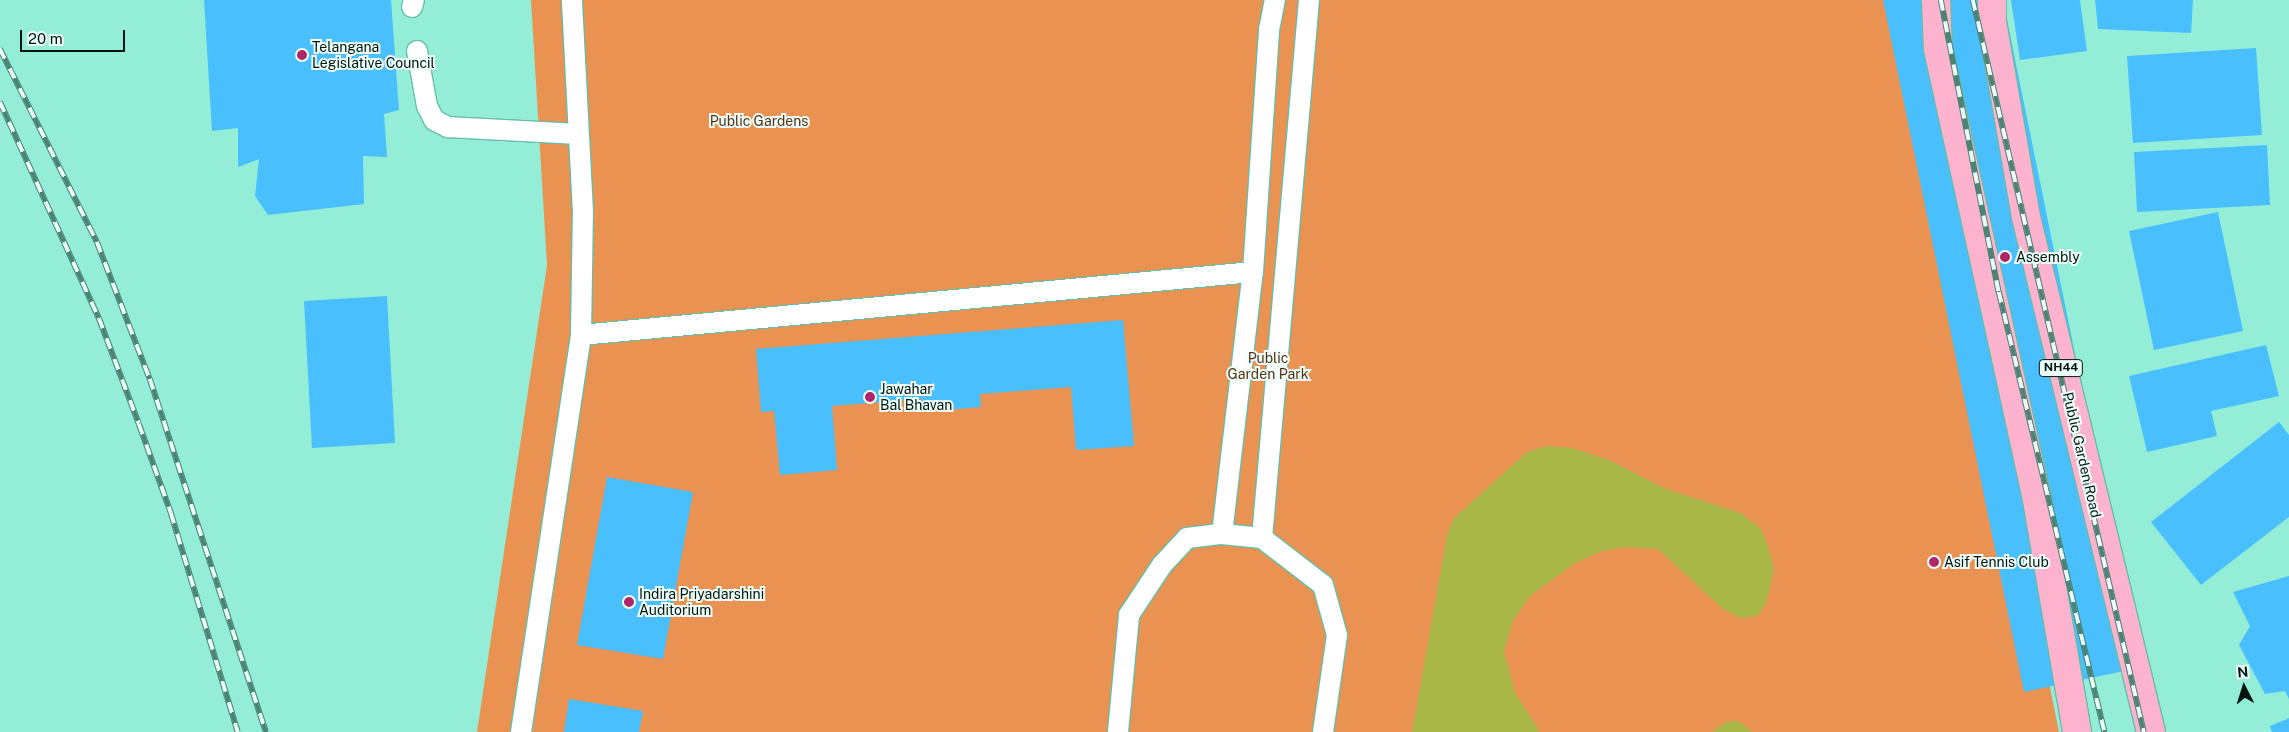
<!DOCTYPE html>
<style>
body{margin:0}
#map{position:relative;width:2289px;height:732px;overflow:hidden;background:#94eed7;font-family:"Public Sans",sans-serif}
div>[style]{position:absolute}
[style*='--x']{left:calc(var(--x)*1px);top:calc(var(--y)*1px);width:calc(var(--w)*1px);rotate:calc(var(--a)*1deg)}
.green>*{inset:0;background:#e99251}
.water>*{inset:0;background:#a8b646}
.building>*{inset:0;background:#49bffe}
.roads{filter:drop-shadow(1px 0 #64bea9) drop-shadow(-1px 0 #64bea9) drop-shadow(0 1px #64bea9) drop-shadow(0 -1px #64bea9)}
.lane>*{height:20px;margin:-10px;padding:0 10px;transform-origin:10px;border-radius:10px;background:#fff}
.highway>*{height:28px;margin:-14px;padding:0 14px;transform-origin:14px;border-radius:14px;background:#fdb3ce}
.rail>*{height:5.5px;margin-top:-2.75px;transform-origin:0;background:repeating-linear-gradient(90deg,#eefffa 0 11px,#4b8475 0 22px);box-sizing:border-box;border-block:1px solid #4b8475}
.dots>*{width:14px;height:14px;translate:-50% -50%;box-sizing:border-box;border:2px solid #eefffa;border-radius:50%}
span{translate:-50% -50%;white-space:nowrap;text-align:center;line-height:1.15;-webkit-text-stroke:4px #eefffa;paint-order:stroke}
.shield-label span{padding:1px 4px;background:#eefffa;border:1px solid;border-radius:4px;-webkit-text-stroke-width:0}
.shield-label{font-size:12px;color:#00150f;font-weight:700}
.poi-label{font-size:14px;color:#00150f}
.left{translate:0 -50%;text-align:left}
.park-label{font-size:14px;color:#553014}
.street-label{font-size:14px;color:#00150f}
.north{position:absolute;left:2219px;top:662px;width:50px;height:50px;-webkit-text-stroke:4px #eefffa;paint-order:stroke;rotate:355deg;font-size:14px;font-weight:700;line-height:20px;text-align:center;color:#00150f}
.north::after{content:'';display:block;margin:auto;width:18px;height:22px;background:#00150f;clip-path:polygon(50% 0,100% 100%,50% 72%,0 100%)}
.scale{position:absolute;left:20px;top:30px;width:105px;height:22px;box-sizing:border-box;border:2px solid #00150f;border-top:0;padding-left:6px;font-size:15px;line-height:18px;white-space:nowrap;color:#00150f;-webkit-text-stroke:4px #eefffa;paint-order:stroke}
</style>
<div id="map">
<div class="green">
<i style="clip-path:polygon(531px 0,1911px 0,2059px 732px,477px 732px,547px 265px)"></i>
</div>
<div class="water">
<i style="clip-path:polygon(1547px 446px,1572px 448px,1611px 461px,1666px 489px,1741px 513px,1761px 529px,1768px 546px,1774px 570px,1766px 604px,1757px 616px,1741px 618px,1723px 609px,1658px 549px,1626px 547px,1602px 551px,1575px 563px,1530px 596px,1513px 621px,1504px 652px,1515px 693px,1540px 732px,1412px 732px,1447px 535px,1454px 518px,1527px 452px)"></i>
<i style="clip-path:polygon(1738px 721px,1753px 732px,1712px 732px,1725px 722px)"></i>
</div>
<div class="building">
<i style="clip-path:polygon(204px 0,391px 0,399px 110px,384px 114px,387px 157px,363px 156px,364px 204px,268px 215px,255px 196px,259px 159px,238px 167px,238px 128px,212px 131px)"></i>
<i style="clip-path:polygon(1883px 0,2003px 0,2139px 668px,2024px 692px)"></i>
<i style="clip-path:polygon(2011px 0,2080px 0,2087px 51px,2020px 60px)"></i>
<i style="clip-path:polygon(2095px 0,2193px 0,2191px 33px,2098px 29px)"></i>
<i style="clip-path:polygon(2256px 48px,2262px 135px,2133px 143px,2127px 56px)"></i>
<i style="clip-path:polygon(2267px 145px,2270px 205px,2137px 212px,2134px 152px)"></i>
<i style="clip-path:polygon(2218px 212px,2243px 331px,2154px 350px,2129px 231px)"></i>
<i style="clip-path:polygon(387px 296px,395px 443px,312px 448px,304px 301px)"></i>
<i style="clip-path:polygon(1123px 320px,1134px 446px,1076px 450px,1071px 387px,980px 394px,981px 407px,923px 412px,922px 399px,832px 406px,837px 470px,780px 475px,774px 411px,761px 412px,756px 349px)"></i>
<i style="clip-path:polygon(2266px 345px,2279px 396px,2211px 411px,2217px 436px,2147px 452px,2129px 376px)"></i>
<i style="clip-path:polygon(2279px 422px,2289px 435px,2289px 517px,2201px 585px,2151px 522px)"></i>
<i style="clip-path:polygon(607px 477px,693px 492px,663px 659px,577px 645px)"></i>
<i style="clip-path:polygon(2289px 576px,2289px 699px,2285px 691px,2265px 694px,2239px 645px,2250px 626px,2233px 592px)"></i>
<i style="clip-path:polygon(569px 699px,643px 711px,639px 732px,564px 732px)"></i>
<i style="clip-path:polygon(2289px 718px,2289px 732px,2272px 732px,2270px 726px)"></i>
</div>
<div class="roads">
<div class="lane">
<i style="--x:412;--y:7;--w:7;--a:-74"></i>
<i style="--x:417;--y:51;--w:56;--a:79.7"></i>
<i style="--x:427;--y:106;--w:16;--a:63"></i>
<i style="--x:434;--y:120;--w:16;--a:27"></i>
<i style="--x:448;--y:127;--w:130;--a:3.1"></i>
<i style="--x:581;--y:335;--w:675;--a:-5.36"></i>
<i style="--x:1222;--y:534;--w:264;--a:-83.3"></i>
<i style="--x:1253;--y:272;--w:243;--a:-86.2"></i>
<i style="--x:1269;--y:30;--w:31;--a:-79"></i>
<i style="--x:1262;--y:538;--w:540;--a:-85.01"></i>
<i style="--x:521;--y:732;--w:402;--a:-81.4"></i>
<i style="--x:581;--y:335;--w:123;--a:-89.1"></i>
<i style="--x:583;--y:212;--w:212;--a:-93"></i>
<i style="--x:1118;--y:732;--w:118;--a:-84.6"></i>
<i style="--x:1129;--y:615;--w:60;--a:-56.6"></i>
<i style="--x:1162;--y:565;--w:37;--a:-47"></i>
<i style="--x:1187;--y:538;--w:35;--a:-7"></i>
<i style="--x:1222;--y:534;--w:40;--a:5.7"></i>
<i style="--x:1262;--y:538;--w:77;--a:37.6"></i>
<i style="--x:1323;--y:585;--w:52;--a:74.4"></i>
<i style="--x:1337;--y:635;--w:98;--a:98.2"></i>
</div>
<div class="highway">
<i style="--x:1936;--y:0;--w:49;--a:87.7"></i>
<i style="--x:1938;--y:49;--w:456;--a:77.6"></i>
<i style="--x:2036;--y:494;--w:242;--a:80.2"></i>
<i style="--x:1992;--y:0;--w:22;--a:90"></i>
<i style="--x:1992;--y:22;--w:198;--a:80.1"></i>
<i style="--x:2026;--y:217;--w:530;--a:76.36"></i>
</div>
</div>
<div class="rail">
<i style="--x:1941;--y:0;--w:298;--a:78.8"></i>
<i style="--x:1999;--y:292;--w:453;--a:76.5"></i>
<i style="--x:1973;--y:0;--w:752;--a:76.85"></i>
<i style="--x:0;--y:49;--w:216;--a:63.3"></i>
<i style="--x:97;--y:242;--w:147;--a:68.9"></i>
<i style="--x:150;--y:379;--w:372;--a:71.8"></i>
<i style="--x:0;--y:102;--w:238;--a:65.4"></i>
<i style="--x:99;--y:318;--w:113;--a:69.3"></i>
<i style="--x:139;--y:424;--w:95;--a:70.2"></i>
<i style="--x:171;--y:513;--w:229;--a:73"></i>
</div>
<div class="dots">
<i style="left:302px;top:55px;background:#af276a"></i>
<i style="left:2005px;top:257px;background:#af276a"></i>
<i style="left:870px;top:397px;background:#af276a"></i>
<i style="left:1934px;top:562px;background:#af276a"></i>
<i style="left:629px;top:602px;background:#af276a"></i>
</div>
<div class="shield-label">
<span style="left:2061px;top:368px">NH44</span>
</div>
<div class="poi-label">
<span class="left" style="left:312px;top:55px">Telangana<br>Legislative Council</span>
<span class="left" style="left:2016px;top:257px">Assembly</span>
<span class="left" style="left:880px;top:397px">Jawahar<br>Bal Bhavan</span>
<span class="left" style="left:1944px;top:562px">Asif Tennis Club</span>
<span class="left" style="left:639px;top:602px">Indira Priyadarshini<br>Auditorium</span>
</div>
<div class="park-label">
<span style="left:759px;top:121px">Public Gardens</span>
<span style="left:1268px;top:366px">Public<br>Garden Park</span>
</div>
<div class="street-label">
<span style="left:2082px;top:455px;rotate:77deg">Public Garden Road</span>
</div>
<div class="north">N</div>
<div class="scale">20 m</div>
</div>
